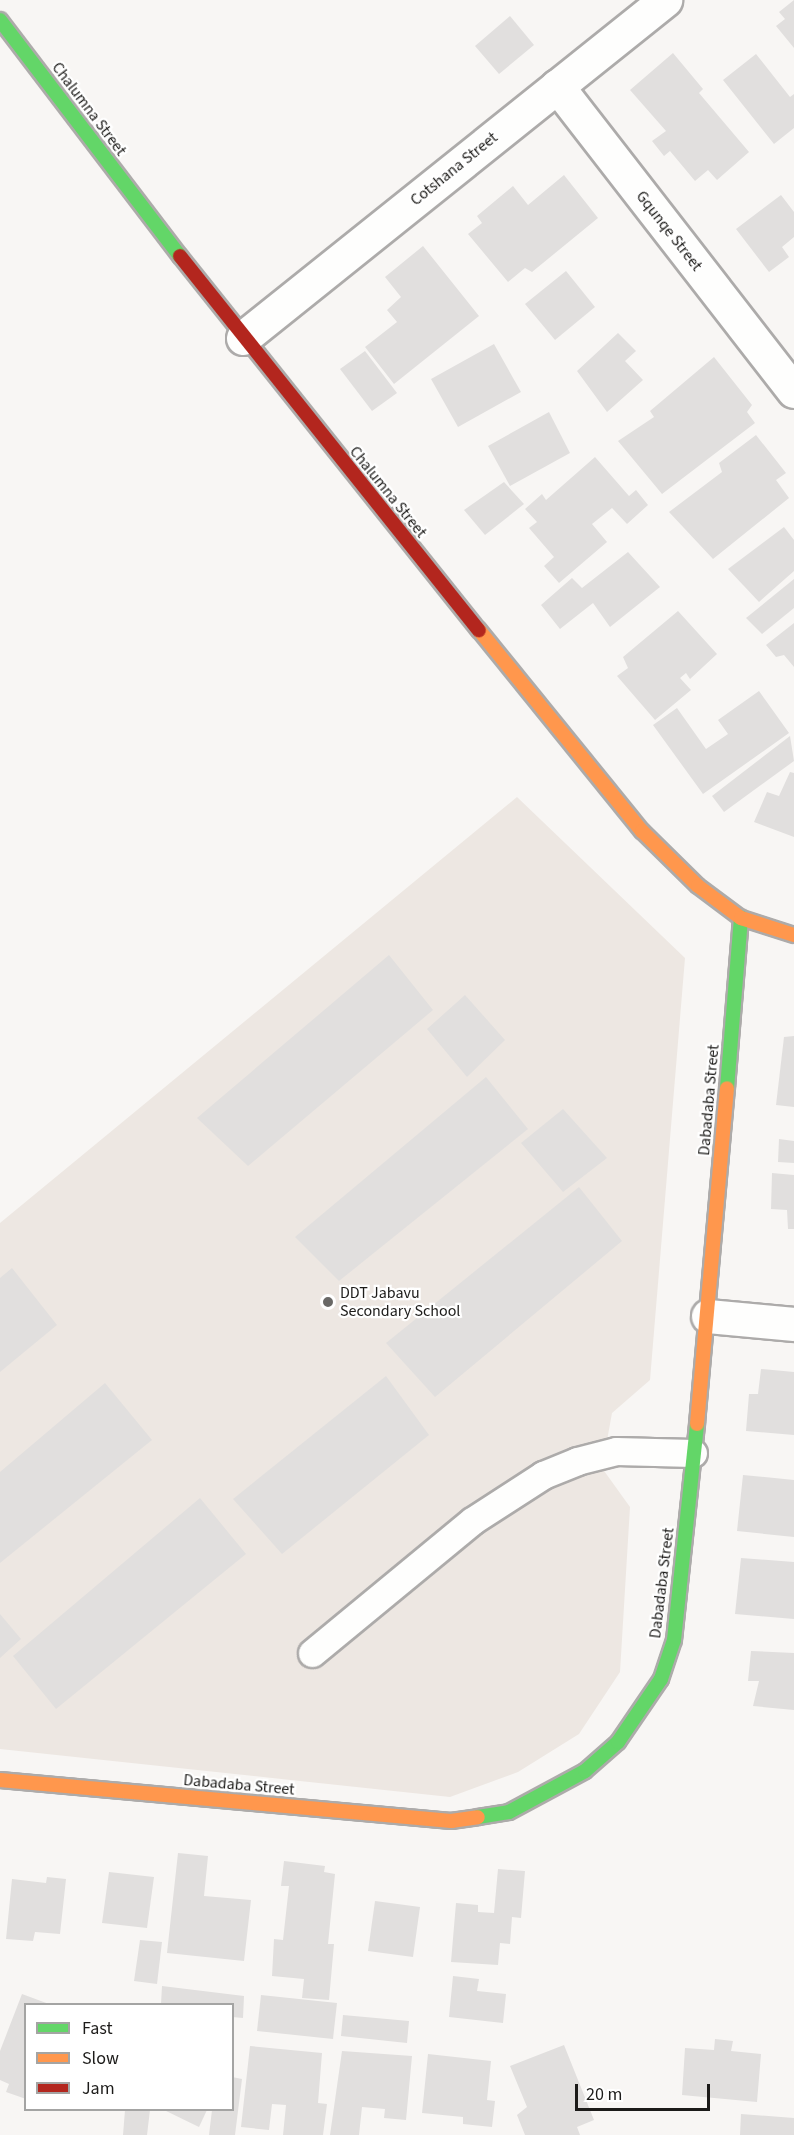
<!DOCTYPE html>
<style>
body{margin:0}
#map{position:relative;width:794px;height:2135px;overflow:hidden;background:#f8f6f4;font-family:"Source Sans 3",sans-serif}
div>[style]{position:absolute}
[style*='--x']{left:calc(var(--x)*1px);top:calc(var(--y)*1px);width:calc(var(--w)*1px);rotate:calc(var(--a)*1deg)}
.built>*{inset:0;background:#ede7e2}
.building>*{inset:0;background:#e1dfde}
.roads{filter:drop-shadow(2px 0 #adabaa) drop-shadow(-2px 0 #adabaa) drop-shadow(0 2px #adabaa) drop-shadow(0 -2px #adabaa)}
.lane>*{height:27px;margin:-13.5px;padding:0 13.5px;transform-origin:13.5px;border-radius:13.5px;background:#fefefd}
.street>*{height:33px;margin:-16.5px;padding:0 16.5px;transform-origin:16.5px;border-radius:16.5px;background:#fefefd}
.fast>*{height:14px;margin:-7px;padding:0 7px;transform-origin:7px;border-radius:7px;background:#63d668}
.slow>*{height:14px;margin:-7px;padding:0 7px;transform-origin:7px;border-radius:7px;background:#ff974d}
.jam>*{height:14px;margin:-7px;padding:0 7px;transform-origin:7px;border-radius:7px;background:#b3261e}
.dots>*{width:16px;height:16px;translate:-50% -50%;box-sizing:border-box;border:3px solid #fff;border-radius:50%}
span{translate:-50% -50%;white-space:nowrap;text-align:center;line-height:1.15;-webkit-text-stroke:4.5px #fff;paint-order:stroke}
.street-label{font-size:16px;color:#1c1b19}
.poi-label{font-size:16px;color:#1c1b19}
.left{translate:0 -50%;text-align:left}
.legend{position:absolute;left:24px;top:2003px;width:210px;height:108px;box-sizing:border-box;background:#fff;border:2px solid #a4a4a3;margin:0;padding:8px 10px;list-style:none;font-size:18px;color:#1c1b19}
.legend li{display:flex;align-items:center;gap:12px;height:30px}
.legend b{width:30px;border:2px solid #a4a4a3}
.scale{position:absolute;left:575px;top:2084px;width:135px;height:27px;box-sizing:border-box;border:3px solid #1c1b19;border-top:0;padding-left:8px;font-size:18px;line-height:21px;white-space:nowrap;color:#1c1b19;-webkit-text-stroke:4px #fff;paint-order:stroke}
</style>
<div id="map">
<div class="built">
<i style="clip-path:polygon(517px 797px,685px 958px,650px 1380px,612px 1413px,602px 1468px,630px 1507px,620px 1672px,579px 1734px,518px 1772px,450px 1797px,0 1749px,0 1223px)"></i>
</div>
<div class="building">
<i style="clip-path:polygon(794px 0,794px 48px,776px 26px,785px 19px,779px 12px)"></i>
<i style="clip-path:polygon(510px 16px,534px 45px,499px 74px,475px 46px)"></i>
<i style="clip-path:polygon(673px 53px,703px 89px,699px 93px,749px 152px,717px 180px,708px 170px,695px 181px,670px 151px,664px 156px,652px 141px,666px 131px,630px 90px)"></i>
<i style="clip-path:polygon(756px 54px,790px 97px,794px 94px,794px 128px,774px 144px,723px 80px)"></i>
<i style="clip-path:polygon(564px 175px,598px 218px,532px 272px,525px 268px,508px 282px,468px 234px,482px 223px,477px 216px,513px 186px,528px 205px)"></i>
<i style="clip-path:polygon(781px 195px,794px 212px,794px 237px,782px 247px,789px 257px,769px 272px,736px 229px)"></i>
<i style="clip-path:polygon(423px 246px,479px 316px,394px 384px,365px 347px,397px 322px,387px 310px,401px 297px,385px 277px)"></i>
<i style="clip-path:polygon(566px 271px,595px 307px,555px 340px,525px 304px)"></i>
<i style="clip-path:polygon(618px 333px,636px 351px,625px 361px,643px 380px,607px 412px,577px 371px)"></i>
<i style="clip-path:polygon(494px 344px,521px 392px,458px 427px,431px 379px)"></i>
<i style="clip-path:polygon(365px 351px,397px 393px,372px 411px,340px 369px)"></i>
<i style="clip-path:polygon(714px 357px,752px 405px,747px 412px,755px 423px,662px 494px,618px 441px,654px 417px,650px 411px)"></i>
<i style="clip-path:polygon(549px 412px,570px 453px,510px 486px,488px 446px)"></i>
<i style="clip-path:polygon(756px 435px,786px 473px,776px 480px,789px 498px,713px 559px,669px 512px,722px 472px,719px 463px)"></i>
<i style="clip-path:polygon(595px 457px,629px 496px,636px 490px,648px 505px,627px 524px,612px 508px,592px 524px,607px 542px,559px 583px,544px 566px,554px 557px,529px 528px,537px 522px,525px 509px,542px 494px,546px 500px)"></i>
<i style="clip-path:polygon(504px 482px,524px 504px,485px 535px,464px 510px)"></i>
<i style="clip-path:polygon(784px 527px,794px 540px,794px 571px,759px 602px,728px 569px)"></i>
<i style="clip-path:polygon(628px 552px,660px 587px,610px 627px,593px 603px,560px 629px,541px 605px,572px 578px,582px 588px)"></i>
<i style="clip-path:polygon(794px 579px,794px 608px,762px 634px,746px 618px)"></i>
<i style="clip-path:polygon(678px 611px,717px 654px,690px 679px,686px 673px,680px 678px,691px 690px,655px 720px,617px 676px,628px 668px,623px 657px)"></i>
<i style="clip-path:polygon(794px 623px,794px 667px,784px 655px,776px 657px,766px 645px)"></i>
<i style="clip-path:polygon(759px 691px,789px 733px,703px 794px,653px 725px,677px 708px,706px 749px,728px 734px,718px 720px)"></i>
<i style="clip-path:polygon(790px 736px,794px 761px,724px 812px,712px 796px)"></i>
<i style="clip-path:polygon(790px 772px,794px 773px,794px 837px,754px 822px,767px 792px,779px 796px)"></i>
<i style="clip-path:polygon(389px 955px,433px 1010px,248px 1166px,197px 1118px)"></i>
<i style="clip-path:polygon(465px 995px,505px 1040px,467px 1077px,427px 1029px)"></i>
<i style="clip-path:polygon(794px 1036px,794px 1107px,776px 1105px,784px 1037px)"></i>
<i style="clip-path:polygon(486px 1077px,528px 1129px,339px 1281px,295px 1237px)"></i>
<i style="clip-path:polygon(563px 1109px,607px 1158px,563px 1192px,521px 1143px)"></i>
<i style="clip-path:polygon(779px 1139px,794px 1141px,794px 1163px,778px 1162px)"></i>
<i style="clip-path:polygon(772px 1173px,794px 1175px,794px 1229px,788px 1229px,787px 1210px,771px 1209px)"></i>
<i style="clip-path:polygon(579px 1187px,622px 1241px,435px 1397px,386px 1343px)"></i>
<i style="clip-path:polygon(12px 1268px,57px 1325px,0 1372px,0 1278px)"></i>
<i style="clip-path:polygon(761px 1369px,794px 1372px,794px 1435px,746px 1431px,749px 1394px,758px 1394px)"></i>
<i style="clip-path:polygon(386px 1376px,429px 1435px,282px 1554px,233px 1499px)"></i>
<i style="clip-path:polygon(105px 1383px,152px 1440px,0 1563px,0 1472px)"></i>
<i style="clip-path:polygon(743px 1475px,794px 1480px,794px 1537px,737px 1531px)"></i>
<i style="clip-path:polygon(200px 1498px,246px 1554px,56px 1709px,13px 1656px)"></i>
<i style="clip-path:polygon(741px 1558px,794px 1562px,794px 1619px,735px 1614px)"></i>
<i style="clip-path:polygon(0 1614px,21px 1639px,0 1658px)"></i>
<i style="clip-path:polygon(751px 1651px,794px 1653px,794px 1710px,753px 1706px,759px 1681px,748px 1681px)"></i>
<i style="clip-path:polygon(178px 1853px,208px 1856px,204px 1896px,251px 1900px,244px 1961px,167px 1953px)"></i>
<i style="clip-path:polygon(284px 1861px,325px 1866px,324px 1872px,335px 1874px,328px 1944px,334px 1944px,329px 2000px,302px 1998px,304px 1979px,272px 1976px,274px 1939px,283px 1940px,289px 1886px,281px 1886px)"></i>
<i style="clip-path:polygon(498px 1869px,525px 1871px,521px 1918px,512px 1917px,510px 1944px,500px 1943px,498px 1965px,451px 1962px,456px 1903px,478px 1905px,478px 1912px,494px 1913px)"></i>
<i style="clip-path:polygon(109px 1872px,154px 1877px,147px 1928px,102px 1923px)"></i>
<i style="clip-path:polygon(47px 1877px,66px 1879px,60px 1934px,35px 1932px,33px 1941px,6px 1939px,12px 1879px,46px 1883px)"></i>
<i style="clip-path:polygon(375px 1901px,420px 1907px,413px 1957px,368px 1951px)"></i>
<i style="clip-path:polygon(140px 1940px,162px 1942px,157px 1984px,134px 1981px)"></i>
<i style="clip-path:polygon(453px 1976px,479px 1979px,477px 1991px,506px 1994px,503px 2023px,449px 2017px)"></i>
<i style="clip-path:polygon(162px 1986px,244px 1996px,243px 2018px,232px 2017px,232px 2004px,161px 2004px)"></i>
<i style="clip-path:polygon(22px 1994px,49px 2004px,26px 2004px,26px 2099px,6px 2092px,9px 2084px,0 2080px,0 2051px)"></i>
<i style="clip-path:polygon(261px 1995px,337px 2003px,333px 2039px,257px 2031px)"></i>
<i style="clip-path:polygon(343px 2015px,409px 2021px,407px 2043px,341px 2036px)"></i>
<i style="clip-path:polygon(715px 2039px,733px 2041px,731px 2051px,761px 2054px,757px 2102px,682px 2095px,685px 2048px,714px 2050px)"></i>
<i style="clip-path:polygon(564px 2045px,594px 2120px,577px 2127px,580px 2135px,525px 2135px,517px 2115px,527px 2107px,510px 2066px)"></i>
<i style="clip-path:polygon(250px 2046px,322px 2053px,318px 2103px,327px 2104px,323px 2135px,283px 2135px,286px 2105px,272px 2104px,269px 2130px,241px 2127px)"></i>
<i style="clip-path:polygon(342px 2051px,412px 2056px,406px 2120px,384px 2118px,385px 2109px,362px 2107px,359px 2135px,330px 2135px)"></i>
<i style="clip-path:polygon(428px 2054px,491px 2061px,487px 2100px,495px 2101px,492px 2127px,463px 2124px,463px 2117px,422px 2113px)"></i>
<i style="clip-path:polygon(232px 2077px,242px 2079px,235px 2135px,209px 2135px,212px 2110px,232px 2110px)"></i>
<i style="clip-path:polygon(125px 2110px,150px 2110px,147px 2135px,123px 2135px)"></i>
<i style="clip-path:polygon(164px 2110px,207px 2110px,199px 2127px)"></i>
<i style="clip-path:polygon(741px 2114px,794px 2118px,794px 2135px,740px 2135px)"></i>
</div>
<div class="roads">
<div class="lane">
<i style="--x:312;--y:1653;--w:207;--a:-39.5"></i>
<i style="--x:472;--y:1521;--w:85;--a:-32.9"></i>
<i style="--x:543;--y:1475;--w:37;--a:-22"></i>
<i style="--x:577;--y:1461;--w:40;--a:-14.4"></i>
<i style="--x:616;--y:1451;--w:77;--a:1.5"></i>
</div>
<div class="street">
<i style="--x:557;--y:86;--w:386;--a:52.2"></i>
<i style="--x:243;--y:338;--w:541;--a:-38.69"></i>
<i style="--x:708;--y:1316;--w:86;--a:5.3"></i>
</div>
<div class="fast">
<i style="--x:0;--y:20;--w:297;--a:52.7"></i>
<i style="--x:727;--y:1088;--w:171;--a:-85.3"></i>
<i style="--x:478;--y:1817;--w:31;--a:-9"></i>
<i style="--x:509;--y:1812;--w:86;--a:-28.3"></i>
<i style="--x:585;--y:1771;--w:44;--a:-41.3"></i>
<i style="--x:618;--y:1742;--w:76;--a:-55.7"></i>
<i style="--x:661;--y:1679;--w:41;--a:-71.6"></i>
<i style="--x:674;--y:1640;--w:217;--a:-83.9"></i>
</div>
<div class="slow">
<i style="--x:479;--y:630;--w:259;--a:51"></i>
<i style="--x:642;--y:831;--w:78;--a:44.5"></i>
<i style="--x:698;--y:886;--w:54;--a:36.7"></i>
<i style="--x:741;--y:918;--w:56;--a:17.8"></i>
<i style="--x:697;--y:1424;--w:337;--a:-84.9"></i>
<i style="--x:0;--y:1780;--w:453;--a:5.2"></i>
<i style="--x:451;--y:1821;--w:27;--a:-8"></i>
</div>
<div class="jam">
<i style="--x:180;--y:256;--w:479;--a:51.4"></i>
</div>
</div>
<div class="dots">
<i style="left:328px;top:1302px;background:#696866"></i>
</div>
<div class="street-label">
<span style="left:89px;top:109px;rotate:53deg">Chalumna Street</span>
<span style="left:454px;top:169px;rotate:-39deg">Cotshana Street</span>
<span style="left:669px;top:231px;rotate:52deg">Gqunqe Street</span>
<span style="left:388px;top:492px;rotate:51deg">Chalumna Street</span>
<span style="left:709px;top:1100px;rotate:-85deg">Dabadaba Street</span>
<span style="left:662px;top:1583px;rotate:-83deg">Dabadaba Street</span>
<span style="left:239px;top:1785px;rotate:5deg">Dabadaba Street</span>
</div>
<div class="poi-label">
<span class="left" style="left:340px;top:1302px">DDT Jabavu<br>Secondary School</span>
</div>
<ul class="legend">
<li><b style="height:8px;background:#63d668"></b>Fast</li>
<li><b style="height:8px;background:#ff974d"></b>Slow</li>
<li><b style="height:8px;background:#b3261e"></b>Jam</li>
</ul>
<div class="scale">20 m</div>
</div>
